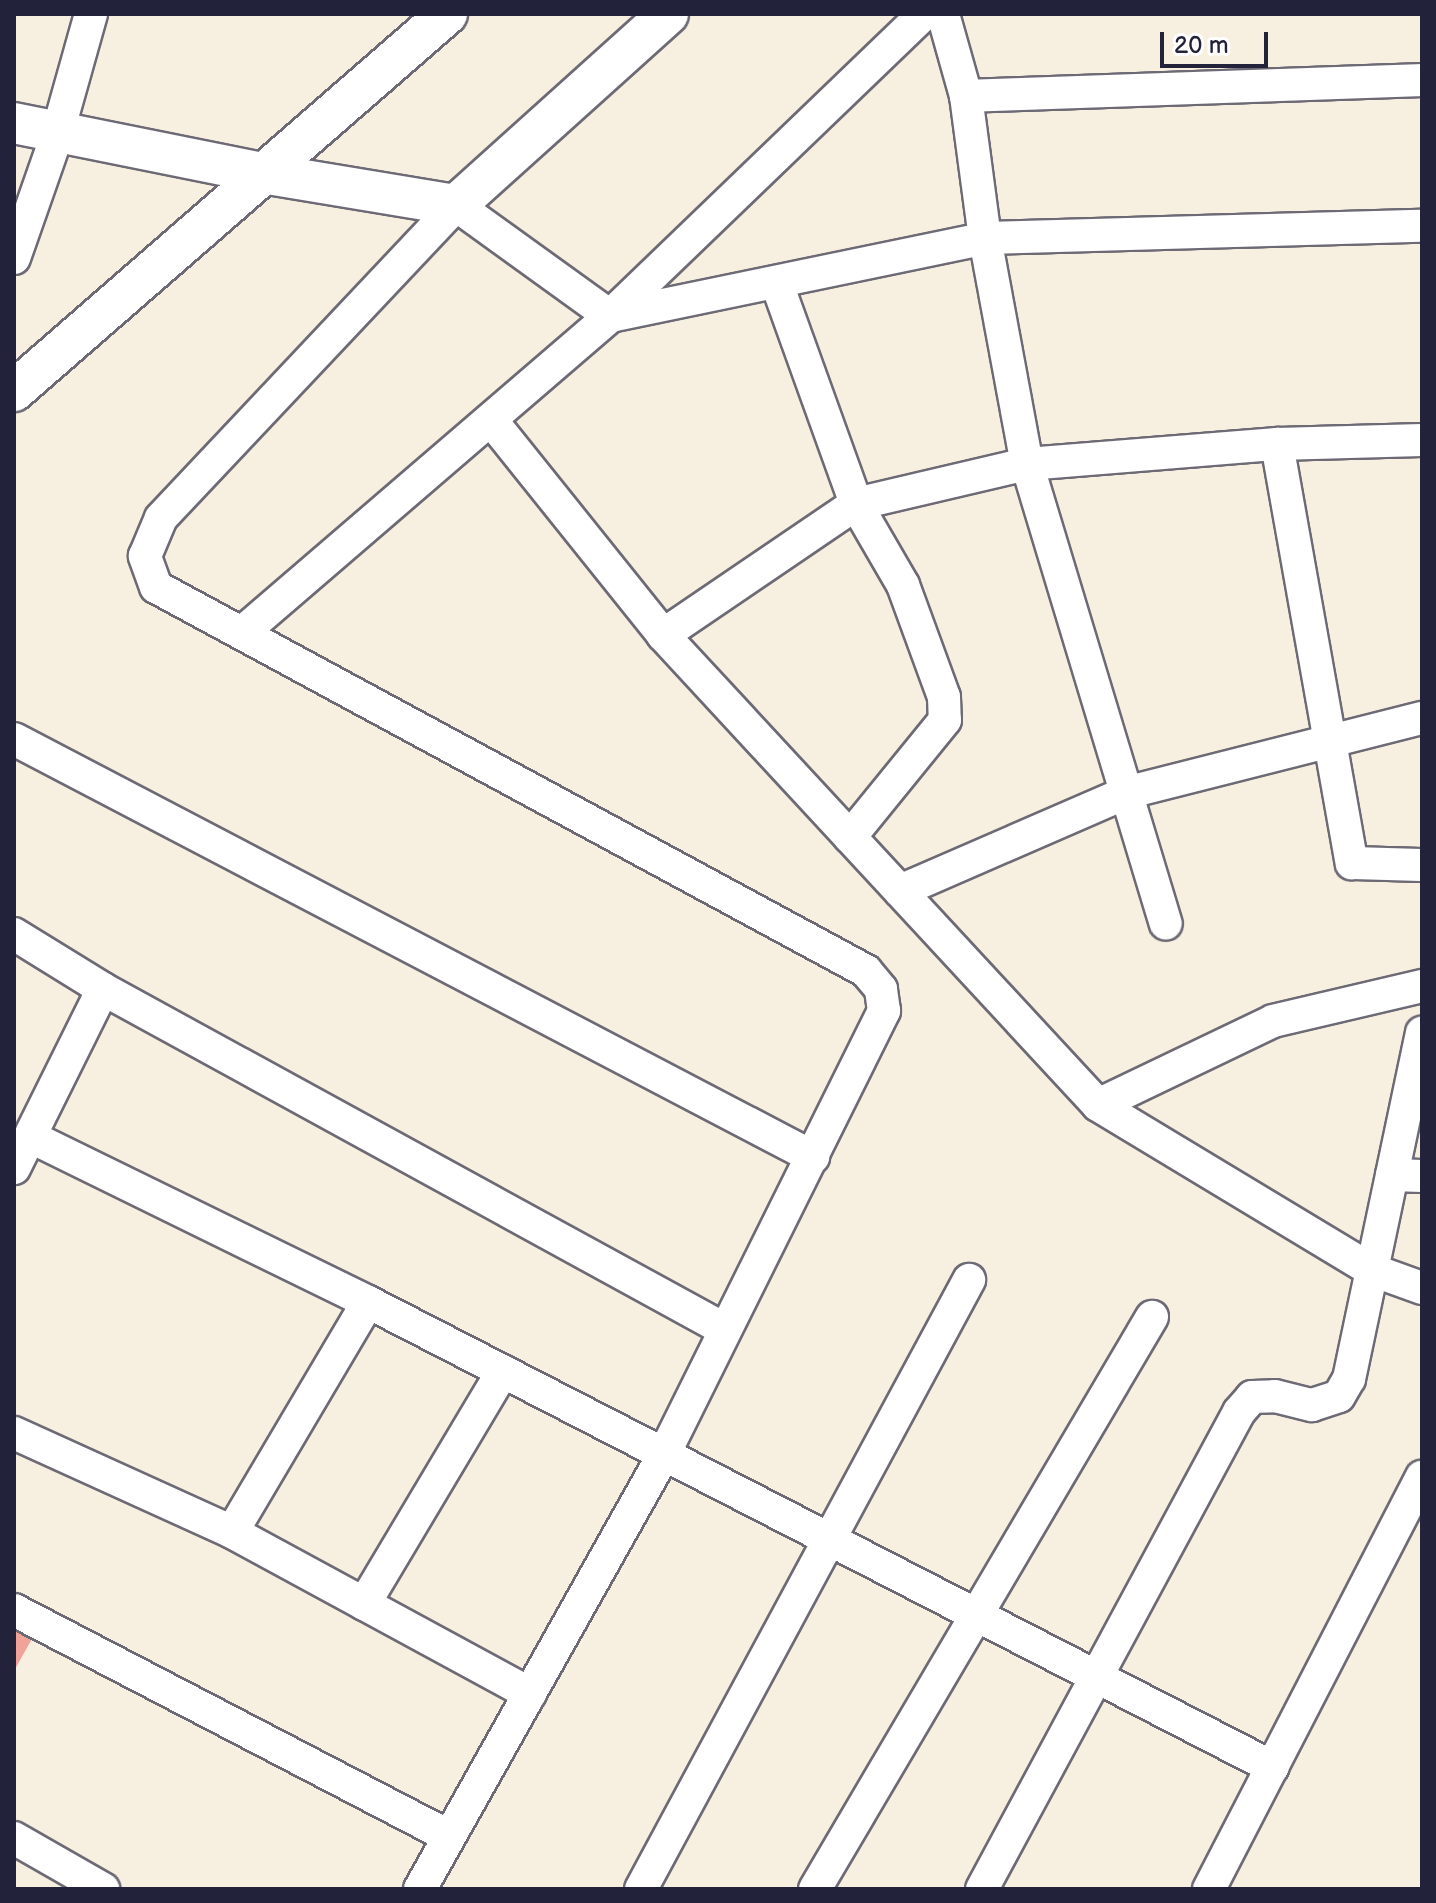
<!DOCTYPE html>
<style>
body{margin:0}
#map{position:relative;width:1436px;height:1903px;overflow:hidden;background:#f7f0e0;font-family:"Balsamiq Sans",sans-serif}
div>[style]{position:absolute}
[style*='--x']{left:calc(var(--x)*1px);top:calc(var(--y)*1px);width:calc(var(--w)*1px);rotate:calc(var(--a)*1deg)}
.building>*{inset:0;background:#f1a39a}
.roads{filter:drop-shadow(2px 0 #6d6a75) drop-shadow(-2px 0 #6d6a75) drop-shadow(0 2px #6d6a75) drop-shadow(0 -2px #6d6a75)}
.minor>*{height:32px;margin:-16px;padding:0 16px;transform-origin:16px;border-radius:16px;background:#fff}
.tertiary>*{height:40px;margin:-20px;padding:0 20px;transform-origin:20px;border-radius:20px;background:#fff}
span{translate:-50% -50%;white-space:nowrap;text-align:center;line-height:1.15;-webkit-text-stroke:6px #fff;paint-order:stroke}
.frame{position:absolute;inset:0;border:16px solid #22223b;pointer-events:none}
.scale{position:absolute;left:1160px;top:32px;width:108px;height:36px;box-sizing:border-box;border:4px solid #22223b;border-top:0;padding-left:10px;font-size:24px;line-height:28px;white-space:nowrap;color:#22223b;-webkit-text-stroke:6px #fff;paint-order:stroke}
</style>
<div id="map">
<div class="building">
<i style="clip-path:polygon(14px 1627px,33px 1637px,14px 1671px)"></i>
</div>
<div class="roads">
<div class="minor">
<i style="--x:943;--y:14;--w:85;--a:74.3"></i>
<i style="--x:966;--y:96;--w:143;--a:82.4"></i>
<i style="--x:985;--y:238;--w:230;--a:79.5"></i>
<i style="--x:1027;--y:464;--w:480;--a:73.2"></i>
<i style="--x:966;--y:96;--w:456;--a:-2"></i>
<i style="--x:14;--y:258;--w:130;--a:-70.7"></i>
<i style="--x:57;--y:135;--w:126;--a:-74.3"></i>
<i style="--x:777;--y:284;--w:234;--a:70.2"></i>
<i style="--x:856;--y:504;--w:94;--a:59.9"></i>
<i style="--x:903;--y:585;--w:119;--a:69.9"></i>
<i style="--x:944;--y:697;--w:23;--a:88"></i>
<i style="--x:945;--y:720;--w:151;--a:129.1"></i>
<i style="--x:491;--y:420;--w:275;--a:51.3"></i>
<i style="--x:663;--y:635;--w:640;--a:47.21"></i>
<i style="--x:1098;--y:1105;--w:320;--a:31.1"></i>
<i style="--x:1372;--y:1270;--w:53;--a:19.8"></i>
<i style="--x:1277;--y:444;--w:426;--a:79.9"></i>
<i style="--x:1352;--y:863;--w:70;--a:1.6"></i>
<i style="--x:243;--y:632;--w:484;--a:-40.7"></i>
<i style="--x:610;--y:316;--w:436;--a:-43.9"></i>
<i style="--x:663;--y:635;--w:233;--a:-34.2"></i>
<i style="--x:856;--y:504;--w:176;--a:-13.2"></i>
<i style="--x:1027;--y:464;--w:251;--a:-4.6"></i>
<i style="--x:1277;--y:444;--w:145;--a:-1.6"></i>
<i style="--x:14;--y:739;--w:902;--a:27.62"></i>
<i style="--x:900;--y:891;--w:245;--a:-23.5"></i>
<i style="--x:1125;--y:793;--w:306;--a:-14.2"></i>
<i style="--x:14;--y:934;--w:105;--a:31.7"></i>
<i style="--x:103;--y:989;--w:200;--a:116.4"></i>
<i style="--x:103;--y:989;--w:706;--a:28.71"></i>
<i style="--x:1098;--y:1105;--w:194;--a:-25.6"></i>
<i style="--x:1273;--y:1021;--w:153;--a:-13.2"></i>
<i style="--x:31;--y:1137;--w:375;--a:26.1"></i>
<i style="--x:368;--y:1302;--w:1017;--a:27.22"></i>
<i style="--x:1392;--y:1175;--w:30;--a:2"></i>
<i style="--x:14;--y:1433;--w:239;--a:24.4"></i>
<i style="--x:232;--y:1532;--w:339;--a:28.5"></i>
<i style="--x:232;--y:1532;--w:267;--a:-59.4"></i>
<i style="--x:364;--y:1604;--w:271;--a:-59.2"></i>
<i style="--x:14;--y:1610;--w:488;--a:27.5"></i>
<i style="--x:14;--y:1838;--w:103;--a:29.8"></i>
<i style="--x:420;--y:1889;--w:499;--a:-60.7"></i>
<i style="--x:664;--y:1454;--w:495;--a:-63.6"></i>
<i style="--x:884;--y:1011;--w:22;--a:-98"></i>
<i style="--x:881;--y:989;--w:23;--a:-130"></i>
<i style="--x:866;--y:971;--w:807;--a:-151.59"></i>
<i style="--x:156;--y:587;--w:33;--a:-110"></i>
<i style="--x:145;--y:556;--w:41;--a:-67.2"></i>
<i style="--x:161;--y:518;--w:430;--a:-46.7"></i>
<i style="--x:456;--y:205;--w:190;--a:35.8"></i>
<i style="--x:610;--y:316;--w:383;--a:-11.7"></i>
<i style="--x:985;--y:238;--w:437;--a:-1.6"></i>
<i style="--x:641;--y:1889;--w:692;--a:-61.69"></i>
<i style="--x:815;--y:1889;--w:664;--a:-59.5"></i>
<i style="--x:982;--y:1889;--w:542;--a:-61.68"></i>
<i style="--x:1239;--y:1412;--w:20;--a:-49"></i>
<i style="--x:1252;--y:1397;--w:23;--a:-2"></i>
<i style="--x:1275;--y:1396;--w:38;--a:14"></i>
<i style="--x:1312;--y:1405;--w:28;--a:-18"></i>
<i style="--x:1339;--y:1396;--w:20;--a:-60"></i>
<i style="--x:1349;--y:1379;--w:354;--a:-78.1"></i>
<i style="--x:1209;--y:1889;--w:464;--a:-62.7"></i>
</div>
<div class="tertiary">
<i style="--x:14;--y:123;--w:259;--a:11.4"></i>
<i style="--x:268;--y:174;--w:191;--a:9.4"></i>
<i style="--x:456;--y:205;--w:285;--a:-42"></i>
<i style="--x:14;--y:391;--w:574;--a:-41.05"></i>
</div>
</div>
<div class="frame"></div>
<div class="scale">20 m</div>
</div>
